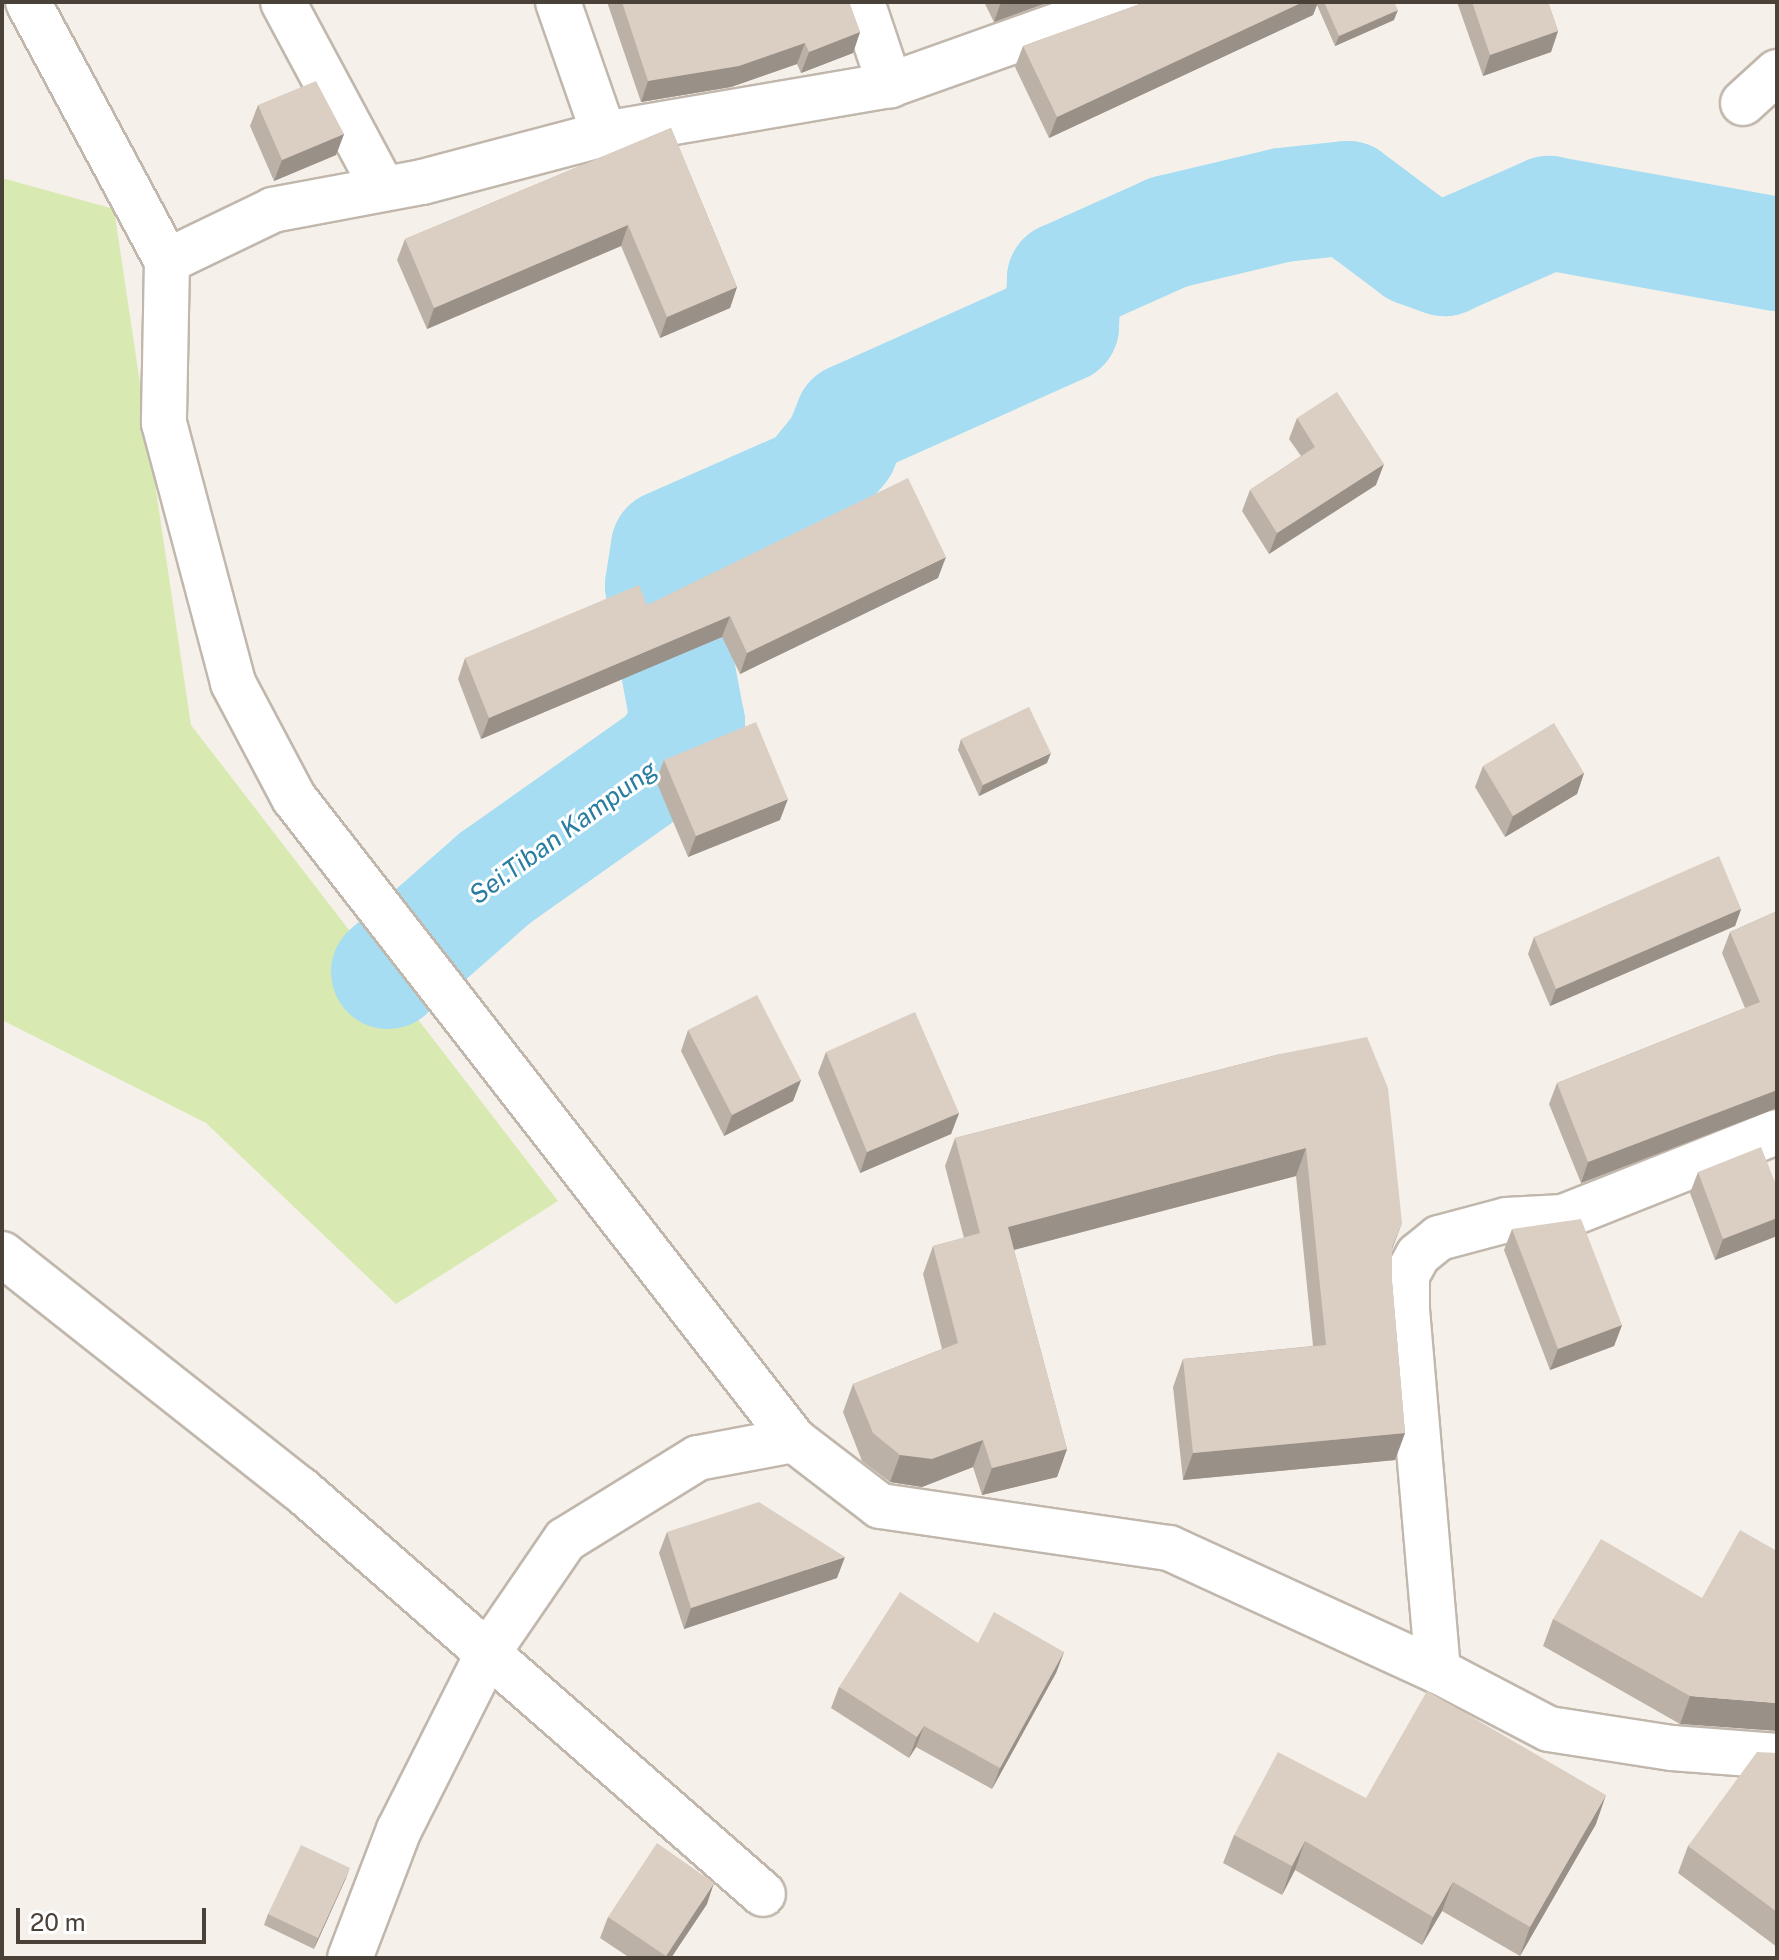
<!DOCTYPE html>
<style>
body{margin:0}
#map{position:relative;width:1779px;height:1960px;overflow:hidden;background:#f5f1ea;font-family:"Public Sans",sans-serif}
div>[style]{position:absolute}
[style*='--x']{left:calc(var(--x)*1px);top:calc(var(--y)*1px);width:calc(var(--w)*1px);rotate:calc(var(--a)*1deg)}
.green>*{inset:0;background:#d8eab2}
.river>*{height:114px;margin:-57px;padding:0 57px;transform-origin:57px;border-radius:57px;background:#a6ddf3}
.roads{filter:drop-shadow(2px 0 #c1b7ac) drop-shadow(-2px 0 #c1b7ac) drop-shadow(0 2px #c1b7ac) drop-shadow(0 -2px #c1b7ac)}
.street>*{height:44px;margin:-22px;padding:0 22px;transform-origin:22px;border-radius:22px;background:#fff}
.wall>*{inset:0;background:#bcb1a7}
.shaded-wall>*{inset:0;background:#999088}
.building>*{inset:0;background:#dbcec2}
span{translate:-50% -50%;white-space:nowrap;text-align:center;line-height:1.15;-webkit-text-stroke:6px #fff;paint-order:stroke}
.water-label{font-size:26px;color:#287da1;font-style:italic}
.frame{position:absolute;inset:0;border:4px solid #4a4138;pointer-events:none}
.scale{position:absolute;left:16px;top:1908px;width:190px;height:36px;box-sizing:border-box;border:4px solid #4a4138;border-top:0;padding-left:10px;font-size:24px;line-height:28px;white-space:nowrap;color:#4a4138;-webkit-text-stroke:6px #fff;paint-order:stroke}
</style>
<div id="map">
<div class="green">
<i style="clip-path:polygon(2px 178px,114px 209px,191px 725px,558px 1201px,396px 1304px,206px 1123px,2px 1020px)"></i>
</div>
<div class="river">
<i style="--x:388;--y:972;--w:142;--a:-41.3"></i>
<i style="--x:495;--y:878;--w:212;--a:-35.2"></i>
<i style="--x:668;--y:756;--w:39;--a:-59"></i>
<i style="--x:688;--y:723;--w:140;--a:-100.7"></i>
<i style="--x:662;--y:585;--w:38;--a:-81"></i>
<i style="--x:668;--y:547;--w:156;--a:-23.8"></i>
<i style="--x:811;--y:484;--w:48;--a:-51"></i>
<i style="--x:841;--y:447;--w:29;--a:-68"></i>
<i style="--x:852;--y:420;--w:230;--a:-24.1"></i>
<i style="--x:1062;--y:326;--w:47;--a:-87.6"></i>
<i style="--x:1064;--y:279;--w:115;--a:-24.1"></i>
<i style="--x:1169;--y:232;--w:116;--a:-13.4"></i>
<i style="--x:1282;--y:205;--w:66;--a:-6.1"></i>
<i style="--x:1348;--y:198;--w:85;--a:36.9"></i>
<i style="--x:1416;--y:249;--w:30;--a:20"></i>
<i style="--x:1444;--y:259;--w:115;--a:-23.7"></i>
<i style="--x:1549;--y:213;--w:232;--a:10.2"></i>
</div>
<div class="roads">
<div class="street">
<i style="--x:28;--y:2;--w:294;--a:61.8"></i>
<i style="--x:283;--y:2;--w:210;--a:61.8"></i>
<i style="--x:558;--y:2;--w:140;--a:70.8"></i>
<i style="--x:604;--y:134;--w:188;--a:165.2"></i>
<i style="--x:422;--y:182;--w:152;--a:169.4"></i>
<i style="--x:273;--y:210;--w:118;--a:154.3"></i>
<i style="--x:167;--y:261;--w:162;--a:91.1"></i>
<i style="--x:164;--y:423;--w:269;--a:75.1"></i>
<i style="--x:233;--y:683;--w:130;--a:62.1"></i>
<i style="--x:294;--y:798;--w:814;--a:52.09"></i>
<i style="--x:794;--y:1440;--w:108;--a:37.5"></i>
<i style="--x:880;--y:1506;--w:292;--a:8.3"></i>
<i style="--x:1169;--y:1548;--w:296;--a:24.6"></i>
<i style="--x:1438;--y:1671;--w:125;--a:27.6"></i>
<i style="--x:1549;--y:1729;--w:124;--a:8.8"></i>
<i style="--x:1672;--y:1748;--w:105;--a:4.4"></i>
<i style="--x:862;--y:2;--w:88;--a:71.4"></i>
<i style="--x:1743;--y:103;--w:46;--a:-42.4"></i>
<i style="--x:604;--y:134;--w:290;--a:-9.7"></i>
<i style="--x:890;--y:85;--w:247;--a:-19.6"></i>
<i style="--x:2;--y:1254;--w:380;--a:38.3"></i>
<i style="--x:300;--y:1489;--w:615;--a:41.18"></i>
<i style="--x:1438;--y:1671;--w:363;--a:-94.9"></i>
<i style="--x:1407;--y:1309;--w:34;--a:-90"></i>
<i style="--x:1407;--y:1275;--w:23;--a:-61"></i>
<i style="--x:1418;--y:1255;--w:27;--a:-39"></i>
<i style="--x:1439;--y:1238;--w:69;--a:-15"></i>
<i style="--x:1506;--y:1220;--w:57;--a:-3"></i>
<i style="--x:1563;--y:1217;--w:230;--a:-21.7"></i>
<i style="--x:350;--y:1958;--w:137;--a:-69.1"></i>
<i style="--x:399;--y:1830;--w:200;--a:-63.3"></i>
<i style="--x:489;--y:1651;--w:135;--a:-55.6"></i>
<i style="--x:565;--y:1540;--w:156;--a:-31.7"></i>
<i style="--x:698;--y:1458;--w:98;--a:-10.6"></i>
</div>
</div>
<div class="wall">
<i style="clip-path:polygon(607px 2px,849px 2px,860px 32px,853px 53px,801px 73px,797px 64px,731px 87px,641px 102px)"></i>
<i style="clip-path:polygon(984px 2px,1049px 2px,994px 22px)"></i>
<i style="clip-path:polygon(1143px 2px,1394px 2px,1394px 20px,1335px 46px,1317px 5px,1313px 15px,1049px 138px,1015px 67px,1023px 46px,1140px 4px)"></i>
<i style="clip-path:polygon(1457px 2px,1548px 2px,1558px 31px,1551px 52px,1483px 76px)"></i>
<i style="clip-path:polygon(258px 105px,344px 134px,336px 155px,274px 181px,250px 126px)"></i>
<i style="clip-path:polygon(671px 128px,737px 287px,730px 308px,660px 338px,621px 246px,427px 329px,397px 260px,405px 239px)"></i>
<i style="clip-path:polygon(1297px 418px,1376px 485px,1269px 554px,1242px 511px,1250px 490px,1301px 456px,1289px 439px)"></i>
<i style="clip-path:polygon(938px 578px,740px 674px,722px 637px,481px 739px,458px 679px,465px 658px,647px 605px)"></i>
<i style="clip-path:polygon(961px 739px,1047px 763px,979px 796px,958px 750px)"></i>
<i style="clip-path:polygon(664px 760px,780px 820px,688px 857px,656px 781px)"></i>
<i style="clip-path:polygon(1483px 766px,1584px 773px,1577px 794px,1505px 837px,1475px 787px)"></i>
<i style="clip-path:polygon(1741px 909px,1735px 926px,1550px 1006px,1528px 954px,1534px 937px)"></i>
<i style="clip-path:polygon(1777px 911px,1777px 1108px,1581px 1183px,1549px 1104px,1557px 1083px,1745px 1008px,1722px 953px,1730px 932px)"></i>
<i style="clip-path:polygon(688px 1030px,801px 1080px,793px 1101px,724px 1136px,681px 1051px)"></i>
<i style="clip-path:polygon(826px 1052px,959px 1113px,951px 1134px,860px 1173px,818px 1073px)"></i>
<i style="clip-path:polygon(1280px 1054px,1402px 1223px,1392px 1250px,1392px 1281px,1405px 1433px,1395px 1460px,1183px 1480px,1173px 1387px,1183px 1359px,1313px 1346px,1296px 1176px,1014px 1250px,1067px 1449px,1057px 1477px,982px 1495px,973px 1467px,922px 1487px,890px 1482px,862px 1461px,843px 1412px,853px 1384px,942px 1349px,923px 1274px,933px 1246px,964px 1238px,945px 1166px,955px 1138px)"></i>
<i style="clip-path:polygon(1698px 1172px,1777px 1187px,1777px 1236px,1715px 1260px,1690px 1193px)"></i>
<i style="clip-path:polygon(1512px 1229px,1622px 1325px,1614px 1346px,1550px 1370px,1504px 1250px)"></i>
<i style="clip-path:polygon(667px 1532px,837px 1578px,684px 1629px,659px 1553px)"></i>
<i style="clip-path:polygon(1777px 1551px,1680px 1724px,1543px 1646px,1553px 1619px,1702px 1598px)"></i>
<i style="clip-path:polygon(978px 1643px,1064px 1652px,1056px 1673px,992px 1789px,916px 1747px,909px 1758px,831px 1708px,839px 1687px)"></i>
<i style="clip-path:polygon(1777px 1753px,1777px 1947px,1678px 1873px,1688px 1846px)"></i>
<i style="clip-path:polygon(1366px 1798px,1596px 1824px,1520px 1956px,1442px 1911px,1422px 1945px,1295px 1870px,1282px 1895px,1223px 1863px,1234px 1835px)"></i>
<i style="clip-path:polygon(346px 1878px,314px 1949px,264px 1925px,268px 1914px)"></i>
<i style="clip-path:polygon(707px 1904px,671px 1958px,630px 1958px,600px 1938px,608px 1917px)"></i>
</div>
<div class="shaded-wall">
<i style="clip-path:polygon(1001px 2px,1049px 2px,994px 22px)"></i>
<i style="clip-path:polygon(1303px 2px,1318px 2px,1313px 15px,1049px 138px,1057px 117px)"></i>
<i style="clip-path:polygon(1398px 10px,1394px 20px,1335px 46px,1339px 36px)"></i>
<i style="clip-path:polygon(1558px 31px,1551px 52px,1483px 76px,1490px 55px)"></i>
<i style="clip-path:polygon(860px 32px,853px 53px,801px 73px,809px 52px)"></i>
<i style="clip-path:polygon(805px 43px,797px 64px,731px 87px,641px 102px,648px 81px)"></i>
<i style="clip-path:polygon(344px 134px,336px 155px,274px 181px,282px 160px)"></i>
<i style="clip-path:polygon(628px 225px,621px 246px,427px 329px,434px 308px)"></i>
<i style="clip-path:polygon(737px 287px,730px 308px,660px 338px,667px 317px)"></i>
<i style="clip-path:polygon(1384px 464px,1376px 485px,1269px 554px,1277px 533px)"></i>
<i style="clip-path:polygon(946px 557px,938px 578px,740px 674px,747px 653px)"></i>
<i style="clip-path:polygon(730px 616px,722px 637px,481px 739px,489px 718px)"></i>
<i style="clip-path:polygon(1051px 753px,1047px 763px,979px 796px,983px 785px)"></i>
<i style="clip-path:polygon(1584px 773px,1577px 794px,1505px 837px,1513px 816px)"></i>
<i style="clip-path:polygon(788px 799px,780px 820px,688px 857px,696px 836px)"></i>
<i style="clip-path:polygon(1741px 909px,1735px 926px,1550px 1006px,1556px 989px)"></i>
<i style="clip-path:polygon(801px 1080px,793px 1101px,724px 1136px,732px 1115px)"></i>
<i style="clip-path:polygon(1777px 1090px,1777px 1108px,1581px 1183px,1588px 1162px)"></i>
<i style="clip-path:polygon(959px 1113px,951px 1134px,860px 1173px,867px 1152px)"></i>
<i style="clip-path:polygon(1306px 1148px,1296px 1176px,998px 1254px,1008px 1227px)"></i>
<i style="clip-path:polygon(1777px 1218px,1777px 1236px,1715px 1260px,1723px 1239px)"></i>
<i style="clip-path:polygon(1622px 1325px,1614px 1346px,1550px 1370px,1558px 1349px)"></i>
<i style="clip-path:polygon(1405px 1433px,1395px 1460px,1183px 1480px,1193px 1453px)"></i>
<i style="clip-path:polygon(983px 1440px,973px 1467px,922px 1487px,890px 1482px,900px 1455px)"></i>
<i style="clip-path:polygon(1067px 1449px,1057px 1477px,982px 1495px,992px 1468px)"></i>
<i style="clip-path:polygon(845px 1557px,837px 1578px,684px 1629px,691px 1608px)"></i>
<i style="clip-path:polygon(1064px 1652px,1056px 1673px,992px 1789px,1000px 1768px)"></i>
<i style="clip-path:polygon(1690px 1696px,1777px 1703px,1777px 1731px,1680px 1724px)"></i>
<i style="clip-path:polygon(924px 1726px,916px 1747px,909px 1758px,917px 1737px)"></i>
<i style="clip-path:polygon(1606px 1795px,1596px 1824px,1520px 1956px,1530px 1927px)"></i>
<i style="clip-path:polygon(1305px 1841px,1295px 1870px,1282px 1895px,1292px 1866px)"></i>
<i style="clip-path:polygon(350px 1868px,346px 1878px,314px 1949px,318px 1938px)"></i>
<i style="clip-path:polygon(1453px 1882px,1442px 1911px,1422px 1945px,1433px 1917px)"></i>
<i style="clip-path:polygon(714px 1883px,707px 1904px,671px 1958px,665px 1958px)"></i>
</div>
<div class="building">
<i style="clip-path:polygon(622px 2px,849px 2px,860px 32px,809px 52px,805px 43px,739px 66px,648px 81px)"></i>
<i style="clip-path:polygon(1143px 2px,1303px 2px,1057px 117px,1023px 46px,1140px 4px)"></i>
<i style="clip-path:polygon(1324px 2px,1394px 2px,1398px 10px,1339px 36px)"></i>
<i style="clip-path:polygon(1472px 2px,1548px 2px,1558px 31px,1490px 55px)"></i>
<i style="clip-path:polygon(316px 81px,344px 134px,282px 160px,258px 105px)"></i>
<i style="clip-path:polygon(671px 128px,737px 287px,667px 317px,628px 225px,434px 308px,405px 239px)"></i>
<i style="clip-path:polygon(1337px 392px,1384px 464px,1277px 533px,1250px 490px,1315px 447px,1297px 418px)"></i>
<i style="clip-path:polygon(908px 478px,946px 557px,747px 653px,730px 616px,489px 718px,465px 658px,639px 585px,647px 605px)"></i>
<i style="clip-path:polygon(1029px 707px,1051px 753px,983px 785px,961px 739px)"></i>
<i style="clip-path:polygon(756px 722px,788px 799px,696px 836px,664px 760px)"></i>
<i style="clip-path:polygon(1554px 723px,1584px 773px,1513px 816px,1483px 766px)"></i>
<i style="clip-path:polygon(1719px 856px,1741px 909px,1556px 989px,1534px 937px)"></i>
<i style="clip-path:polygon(1777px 911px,1777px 1090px,1588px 1162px,1557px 1083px,1760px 1002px,1730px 932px)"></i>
<i style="clip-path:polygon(757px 995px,801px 1080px,732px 1115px,688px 1030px)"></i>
<i style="clip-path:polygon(915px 1012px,959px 1113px,867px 1152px,826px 1052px)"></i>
<i style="clip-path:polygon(1367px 1037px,1388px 1088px,1402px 1223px,1392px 1247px,1392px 1281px,1405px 1433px,1193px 1453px,1183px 1359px,1326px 1345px,1306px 1148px,1008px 1227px,1067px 1449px,992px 1468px,983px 1440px,932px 1459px,900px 1455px,873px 1433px,853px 1384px,958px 1343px,933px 1246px,980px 1233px,955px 1138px,1280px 1054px)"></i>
<i style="clip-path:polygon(1761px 1147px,1777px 1187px,1777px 1218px,1723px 1239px,1698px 1172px)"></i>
<i style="clip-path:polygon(1581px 1219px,1622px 1325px,1558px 1349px,1512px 1229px)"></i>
<i style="clip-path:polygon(759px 1502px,845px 1557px,691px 1608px,667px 1532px)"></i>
<i style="clip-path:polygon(1740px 1530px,1777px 1551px,1777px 1703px,1690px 1696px,1553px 1619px,1601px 1539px,1702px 1598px)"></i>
<i style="clip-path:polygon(900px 1592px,978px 1643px,994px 1612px,1064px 1652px,1000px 1768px,924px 1726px,917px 1737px,839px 1687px)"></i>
<i style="clip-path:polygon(1427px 1691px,1606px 1795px,1530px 1927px,1453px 1882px,1433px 1917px,1305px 1841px,1292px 1866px,1234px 1835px,1278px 1752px,1366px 1798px)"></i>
<i style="clip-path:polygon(1757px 1752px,1777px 1753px,1777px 1912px,1688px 1846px)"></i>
<i style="clip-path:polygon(657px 1843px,714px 1883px,666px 1956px,608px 1917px)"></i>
<i style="clip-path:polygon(301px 1845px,350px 1868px,318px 1938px,268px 1914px)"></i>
</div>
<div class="water-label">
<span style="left:563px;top:832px;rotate:-36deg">Sei.Tiban Kampung</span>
</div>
<div class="frame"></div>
<div class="scale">20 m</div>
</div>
